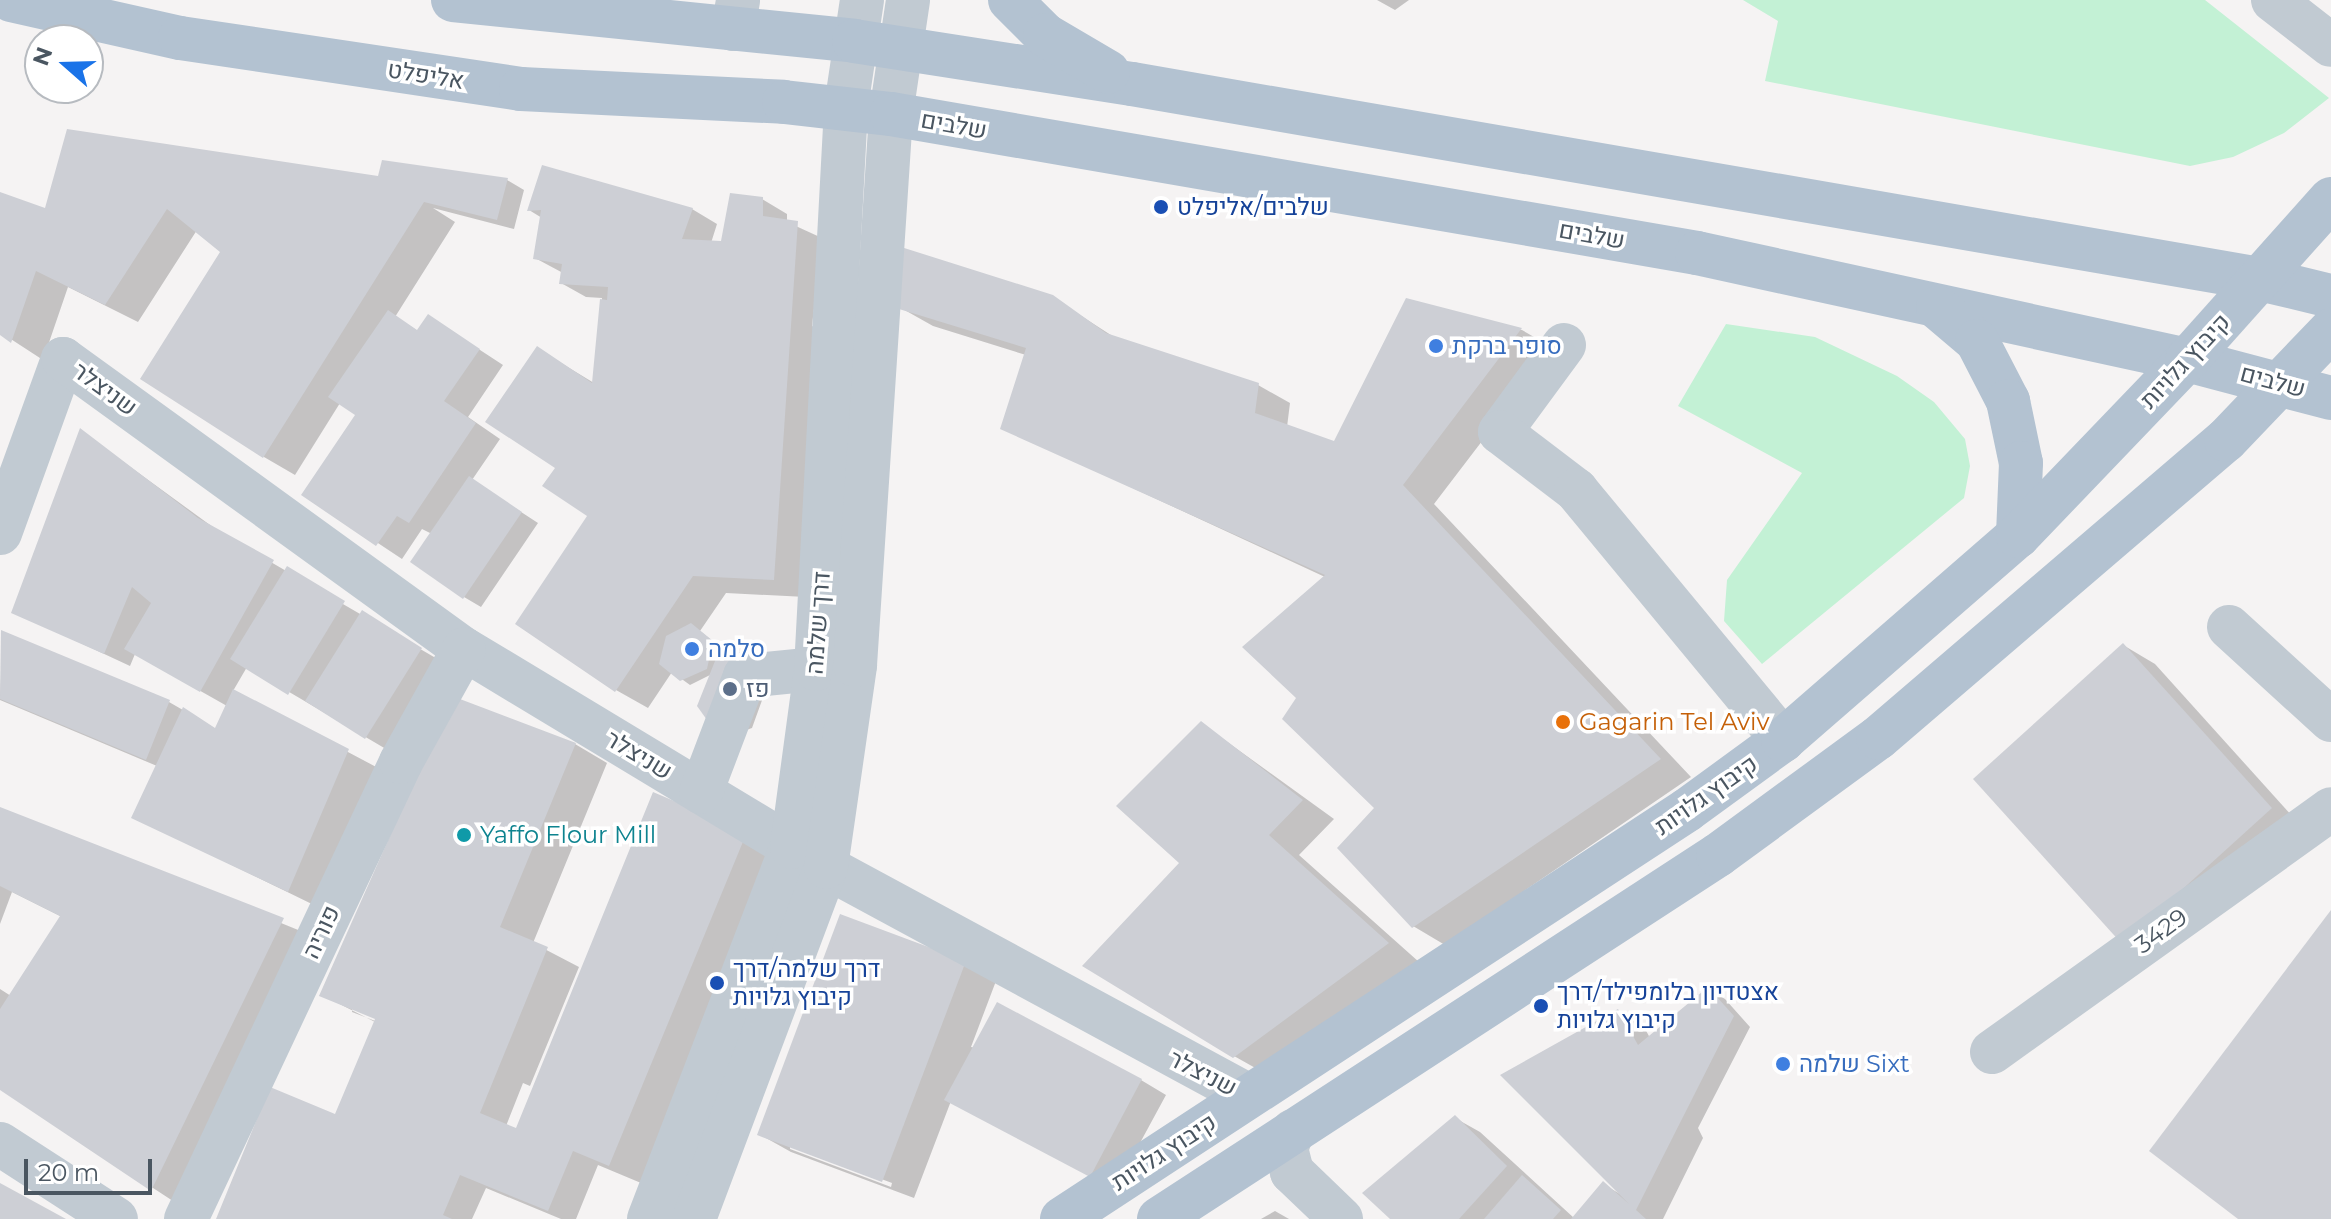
<!DOCTYPE html>
<meta charset="utf-8">
<style>
body{margin:0}
#map{position:relative;width:2331px;height:1219px;overflow:hidden;background:#f5f3f3;font-family:Montserrat,Heebo,sans-serif}
div>[style]{position:absolute}
[style*='--x']{left:calc(var(--x)*1px);top:calc(var(--y)*1px);width:calc(var(--w)*1px);rotate:calc(var(--a)*1deg)}
.green>*{inset:0;background:#c3f1d5}
.shadow>*{inset:0;background:#0003}
.building>*{inset:0;background:#cdcfd5}
.minor>*{height:44px;margin:-22px;padding:0 22px;transform-origin:22px;border-radius:22px;background:#c1cad2}
.major>*{height:44px;margin:-22px;padding:0 22px;transform-origin:22px;border-radius:22px;background:#b3c2d1}
.dots>*{width:22px;height:22px;translate:-50% -50%;box-sizing:border-box;border:4px solid #fff;border-radius:50%}
span{translate:-50% -50%;white-space:nowrap;text-align:center;line-height:1.15;-webkit-text-stroke:7px #fff;paint-order:stroke}
.street-label{font-size:24px;color:#4a5661}
.transit-label{font-size:24px;color:#164399}
.left{translate:0 -50%;text-align:left}
.shop-label{font-size:24px;color:#366cbe}
.service-label{font-size:24px;color:#4e5e75}
.food-label{font-size:24px;color:#c56008}
.culture-label{font-size:24px;color:#0d838f}
.north{position:absolute;left:24px;top:24px;width:80px;height:80px;box-sizing:border-box;background:#fff;border:2px solid #b7bbc0;border-radius:50%;rotate:290deg;font-size:22px;font-weight:700;line-height:32px;text-align:center;color:#4a5661}
.north::after{content:'';display:block;margin:auto;width:28px;height:36px;background:#1a73e8;clip-path:polygon(50% 0,100% 100%,50% 72%,0 100%)}
.scale{position:absolute;left:24px;top:1159px;width:128px;height:36px;box-sizing:border-box;border:4px solid #4a5661;border-top:0;padding-left:10px;font-size:24px;line-height:28px;white-space:nowrap;color:#4a5661;-webkit-text-stroke:6px #fff;paint-order:stroke}
</style>
<div id="map">
<div class="green">
<i style="clip-path:polygon(1743px 0,2205px 0,2329px 98px,2284px 133px,2233px 157px,2190px 166px,1765px 81px,1778px 21px)"></i>
<i style="clip-path:polygon(1726px 324px,1815px 337px,1897px 376px,1934px 402px,1965px 439px,1970px 466px,1964px 498px,1762px 664px,1724px 621px,1727px 580px,1802px 473px,1678px 406px)"></i>
</div>
<div class="shadow">
<i style="clip-path:polygon(1377px 0,1409px 0,1395px 10px)"></i>
<i style="clip-path:polygon(543px 167px,692px 209px,717px 224px,711px 243px,723px 244px,762px 199px,787px 214px,787px 222px,822px 238px,812px 326px,819px 330px,806px 597px,726px 593px,700px 631px,720px 647px,718px 658px,770px 678px,752px 728px,726px 737px,712px 674px,690px 685px,672px 672px,648px 708px,616px 690px,589px 516px,557px 468px,538px 349px,594px 383px,602px 298px,586px 297px,561px 283px,563px 273px,535px 258px,542px 218px,529px 210px)"></i>
<i style="clip-path:polygon(377px 178px,507px 180px,524px 190px,514px 229px,433px 208px,455px 222px,395px 317px,418px 331px,428px 316px,503px 365px,468px 417px,500px 439px,472px 480px,538px 523px,481px 607px,464px 597px,432px 534px,422px 529px,402px 559px,304px 494px,358px 415px,340px 403px,295px 475px,264px 457px,223px 251px,197px 230px,138px 322px,68px 287px,43px 360px,0 332px,0 193px,46px 211px)"></i>
<i style="clip-path:polygon(1052px 297px,1117px 339px,1258px 385px,1290px 403px,1287px 427px,1335px 444px,1407px 300px,1522px 330px,1553px 348px,1434px 504px,1691px 777px,1445px 945px,1413px 926px,1377px 808px,1299px 698px,1325px 577px,1003px 428px,1026px 355px,933px 326px,901px 308px)"></i>
<i style="clip-path:polygon(81px 431px,221px 533px,446px 664px,391px 752px,247px 667px,233px 691px,380px 769px,320px 908px,134px 817px,157px 766px,0 700px,3px 632px,169px 702px,216px 729px,227px 706px,135px 654px,130px 666px,14px 612px)"></i>
<i style="clip-path:polygon(2123px 645px,2155px 664px,2302px 827px,2155px 960px)"></i>
<i style="clip-path:polygon(1201px 723px,1334px 819px,1299px 855px,1419px 962px,1266px 1074px,1234px 1056px,1182px 863px)"></i>
<i style="clip-path:polygon(evenodd,575px 744px,607px 763px,533px 943px,579px 967px,530px 1086px,523px 1083px,506px 1126px,517px 1130px,655px 795px,778px 852px,641px 1183px,598px 1165px,576px 1219px,561px 1219px,486px 1188px,472px 1219px,218px 1219px,337px 1116px,375px 1022px,322px 995px,575px 744px,352px 1007px,384px 1021px,383px 1024px,352px 1012px,352px 1007px)"></i>
<i style="clip-path:polygon(0 808px,308px 934px,176px 1203px,0 1088px,0 989px,11px 996px,62px 917px,12px 892px,0 924px)"></i>
<i style="clip-path:polygon(evenodd,965px 963px,996px 981px,971px 1047px,1141px 1080px,1166px 1095px,1115px 1189px,951px 1101px,914px 1198px,791px 1152px,759px 1134px,965px 963px,790px 1145px,892px 1183px,891px 1187px,790px 1149px,790px 1145px)"></i>
<i style="clip-path:polygon(1708px 989px,1725px 999px,1750px 1027px,1698px 1128px,1703px 1138px,1663px 1219px,1393px 1219px,1455px 1118px,1480px 1132px,1574px 1218px,1603px 1184px,1620px 1194px,1618px 1011px,1643px 1025px,1650px 1038px)"></i>
<i style="clip-path:polygon(1275px 1211px,1289px 1219px,1261px 1219px)"></i>
</div>
<div class="building">
<i style="clip-path:polygon(67px 129px,378px 176px,382px 160px,508px 178px,497px 220px,424px 202px,263px 458px,140px 379px,220px 252px,167px 209px,105px 305px,36px 271px,11px 343px,0 335px,0 192px,45px 208px)"></i>
<i style="clip-path:polygon(542px 165px,693px 208px,682px 239px,721px 241px,730px 193px,763px 197px,763px 216px,798px 221px,774px 580px,693px 576px,615px 692px,515px 624px,587px 516px,542px 486px,555px 468px,485px 422px,537px 346px,592px 383px,600px 299px,607px 300px,608px 287px,559px 284px,562px 264px,533px 259px,541px 210px,527px 211px)"></i>
<i style="clip-path:polygon(901px 247px,1053px 295px,1106px 333px,1259px 383px,1255px 413px,1334px 441px,1406px 298px,1522px 328px,1403px 485px,1661px 759px,1412px 928px,1337px 848px,1374px 808px,1282px 719px,1296px 698px,1242px 647px,1325px 575px,1000px 429px,1026px 348px,899px 309px)"></i>
<i style="clip-path:polygon(388px 310px,417px 330px,428px 314px,480px 349px,444px 401px,476px 423px,409px 523px,397px 516px,376px 546px,301px 495px,355px 415px,328px 397px)"></i>
<i style="clip-path:polygon(80px 428px,198px 518px,274px 560px,200px 692px,124px 649px,151px 603px,132px 587px,104px 654px,11px 613px)"></i>
<i style="clip-path:polygon(469px 476px,522px 512px,463px 599px,410px 562px)"></i>
<i style="clip-path:polygon(287px 566px,345px 601px,288px 695px,230px 659px)"></i>
<i style="clip-path:polygon(362px 610px,422px 648px,365px 739px,305px 701px)"></i>
<i style="clip-path:polygon(691px 623px,713px 641px,707px 669px,680px 681px,659px 664px,666px 636px)"></i>
<i style="clip-path:polygon(1px 630px,170px 700px,146px 760px,0 699px)"></i>
<i style="clip-path:polygon(2123px 643px,2272px 808px,2122px 944px,1973px 779px)"></i>
<i style="clip-path:polygon(745px 651px,763px 673px,717px 734px,697px 706px,717px 656px)"></i>
<i style="clip-path:polygon(233px 689px,349px 749px,288px 892px,131px 818px,183px 707px,215px 728px)"></i>
<i style="clip-path:polygon(452px 696px,576px 743px,500px 927px,548px 947px,480px 1113px,516px 1128px,653px 792px,747px 832px,609px 1166px,573px 1151px,548px 1211px,460px 1175px,443px 1215px,452px 1219px,216px 1219px,270px 1087px,335px 1114px,375px 1019px,319px 996px)"></i>
<i style="clip-path:polygon(1201px 721px,1303px 800px,1269px 835px,1389px 943px,1233px 1058px,1082px 966px,1179px 863px,1116px 806px)"></i>
<i style="clip-path:polygon(0 807px,284px 918px,151px 1191px,0 1090px,0 1009px,60px 916px,0 886px)"></i>
<i style="clip-path:polygon(2331px 910px,2331px 1219px,2238px 1219px,2149px 1151px)"></i>
<i style="clip-path:polygon(840px 914px,966px 961px,882px 1182px,757px 1135px)"></i>
<i style="clip-path:polygon(1708px 987px,1734px 1016px,1636px 1210px,1646px 1219px,1571px 1219px,1603px 1181px,1629px 1204px,1500px 1075px,1618px 1009px,1638px 1045px)"></i>
<i style="clip-path:polygon(997px 1002px,1142px 1079px,1090px 1177px,944px 1100px)"></i>
<i style="clip-path:polygon(1455px 1115px,1507px 1166px,1459px 1219px,1390px 1219px,1362px 1193px)"></i>
<i style="clip-path:polygon(1522px 1175px,1561px 1210px,1553px 1219px,1484px 1219px)"></i>
<i style="clip-path:polygon(0 1183px,66px 1219px,0 1219px)"></i>
</div>
<div class="minor">
<i style="--x:2273;--y:0;--w:73;--a:37.8"></i>
<i style="--x:733;--y:29;--w:29;--a:-80"></i>
<i style="--x:1564;--y:345;--w:108;--a:126.3"></i>
<i style="--x:1500;--y:432;--w:96;--a:37.3"></i>
<i style="--x:1576;--y:490;--w:325;--a:50.4"></i>
<i style="--x:0;--y:533;--w:185;--a:-70.1"></i>
<i style="--x:63;--y:359;--w:495;--a:35.9"></i>
<i style="--x:464;--y:649;--w:423;--a:31.1"></i>
<i style="--x:826;--y:867;--w:481;--a:28.4"></i>
<i style="--x:2229;--y:627;--w:138;--a:42.4"></i>
<i style="--x:701;--y:792;--w:124;--a:-69.2"></i>
<i style="--x:745;--y:676;--w:100;--a:-5.7"></i>
<i style="--x:1992;--y:1052;--w:417;--a:-35.6"></i>
<i style="--x:1293;--y:1131;--w:18;--a:112"></i>
<i style="--x:1286;--y:1148;--w:25;--a:76"></i>
<i style="--x:1292;--y:1172;--w:68;--a:43.8"></i>
<i style="--x:0;--y:1144;--w:138;--a:32.9"></i>
<i style="--x:186;--y:1219;--w:505;--a:-64.8"></i>
<i style="--x:401;--y:762;--w:129;--a:-60.9"></i>
<i style="--x:649;--y:1219;--w:399;--a:-69"></i>
<i style="--x:792;--y:847;--w:180;--a:-82.3"></i>
<i style="--x:816;--y:669;--w:563;--a:-86.94"></i>
<i style="--x:846;--y:107;--w:108;--a:-81.5"></i>
<i style="--x:694;--y:1219;--w:376;--a:-69.4"></i>
<i style="--x:826;--y:867;--w:204;--a:-81.8"></i>
<i style="--x:855;--y:665;--w:552;--a:-86.26"></i>
<i style="--x:891;--y:114;--w:115;--a:-81.5"></i>
</div>
<div class="major">
<i style="--x:11;--y:0;--w:173;--a:12.7"></i>
<i style="--x:180;--y:38;--w:345;--a:8.5"></i>
<i style="--x:521;--y:89;--w:263;--a:2.8"></i>
<i style="--x:784;--y:102;--w:108;--a:6.4"></i>
<i style="--x:891;--y:114;--w:818;--a:9.78"></i>
<i style="--x:1697;--y:253;--w:502;--a:12.32"></i>
<i style="--x:2187;--y:360;--w:149;--a:14.8"></i>
<i style="--x:453;--y:0;--w:403;--a:5.8"></i>
<i style="--x:854;--y:41;--w:281;--a:8.8"></i>
<i style="--x:1132;--y:84;--w:1145;--a:9.81"></i>
<i style="--x:2260;--y:279;--w:73;--a:13.5"></i>
<i style="--x:1010;--y:0;--w:49;--a:45"></i>
<i style="--x:1045;--y:35;--w:73;--a:30.4"></i>
<i style="--x:1938;--y:308;--w:51;--a:40.2"></i>
<i style="--x:1977;--y:341;--w:68;--a:62.7"></i>
<i style="--x:2008;--y:401;--w:63;--a:78.2"></i>
<i style="--x:2021;--y:463;--w:73;--a:92.4"></i>
<i style="--x:1062;--y:1219;--w:747;--a:-33.2"></i>
<i style="--x:1687;--y:810;--w:119;--a:-36.1"></i>
<i style="--x:1783;--y:740;--w:311;--a:-41"></i>
<i style="--x:2018;--y:536;--w:244;--a:-46.2"></i>
<i style="--x:2187;--y:360;--w:216;--a:-48.2"></i>
<i style="--x:1159;--y:1219;--w:667;--a:-33.07"></i>
<i style="--x:1718;--y:855;--w:198;--a:-36.2"></i>
<i style="--x:1878;--y:738;--w:458;--a:-40.6"></i>
<i style="--x:2226;--y:440;--w:152;--a:-46.3"></i>
</div>
<div class="dots">
<i style="left:1161px;top:207px;background:#1a4fb4"></i>
<i style="left:1436px;top:346px;background:#3f7fe0"></i>
<i style="left:692px;top:649px;background:#3f7fe0"></i>
<i style="left:730px;top:689px;background:#5c6f8a"></i>
<i style="left:1563px;top:722px;background:#e8710a"></i>
<i style="left:464px;top:835px;background:#0f9aa8"></i>
<i style="left:717px;top:983px;background:#1a4fb4"></i>
<i style="left:1541px;top:1006px;background:#1a4fb4"></i>
<i style="left:1783px;top:1064px;background:#3f7fe0"></i>
</div>
<div class="street-label">
<span style="left:426px;top:75px;rotate:9deg">אליפלט</span>
<span style="left:954px;top:125px;rotate:10deg">שלבים</span>
<span style="left:1592px;top:235px;rotate:10deg">שלבים</span>
<span style="left:2185px;top:361px;rotate:-47deg">קיבוץ גלויות</span>
<span style="left:2273px;top:381px;rotate:15deg">שלבים</span>
<span style="left:105px;top:389px;rotate:36deg">שניצלר</span>
<span style="left:818px;top:623px;rotate:-86deg">דרך שלמה</span>
<span style="left:639px;top:755px;rotate:31deg">שניצלר</span>
<span style="left:1706px;top:795px;rotate:-35deg">קיבוץ גלויות</span>
<span style="left:2161px;top:931px;rotate:-36deg">3429</span>
<span style="left:321px;top:932px;rotate:-65deg">פוריה</span>
<span style="left:1203px;top:1073px;rotate:27deg">שניצלר</span>
<span style="left:1164px;top:1152px;rotate:-33deg">קיבוץ גלויות</span>
</div>
<div class="transit-label">
<span class="left" style="left:1177px;top:207px">שלבים/אליפלט</span>
<span class="left" style="left:733px;top:983px">דרך שלמה/דרך<br>קיבוץ גלויות</span>
<span class="left" style="left:1557px;top:1006px">אצטדיון בלומפילד/דרך<br>קיבוץ גלויות</span>
</div>
<div class="shop-label">
<span class="left" style="left:1452px;top:346px">סופר ברקת</span>
<span class="left" style="left:708px;top:649px">סלמה</span>
<span class="left" style="left:1799px;top:1064px">שלמה Sixt</span>
</div>
<div class="service-label">
<span class="left" style="left:746px;top:689px">פז</span>
</div>
<div class="food-label">
<span class="left" style="left:1579px;top:722px">Gagarin Tel Aviv</span>
</div>
<div class="culture-label">
<span class="left" style="left:480px;top:835px">Yaffo Flour Mill</span>
</div>
<div class="north">N</div>
<div class="scale">20 m</div>
</div>
